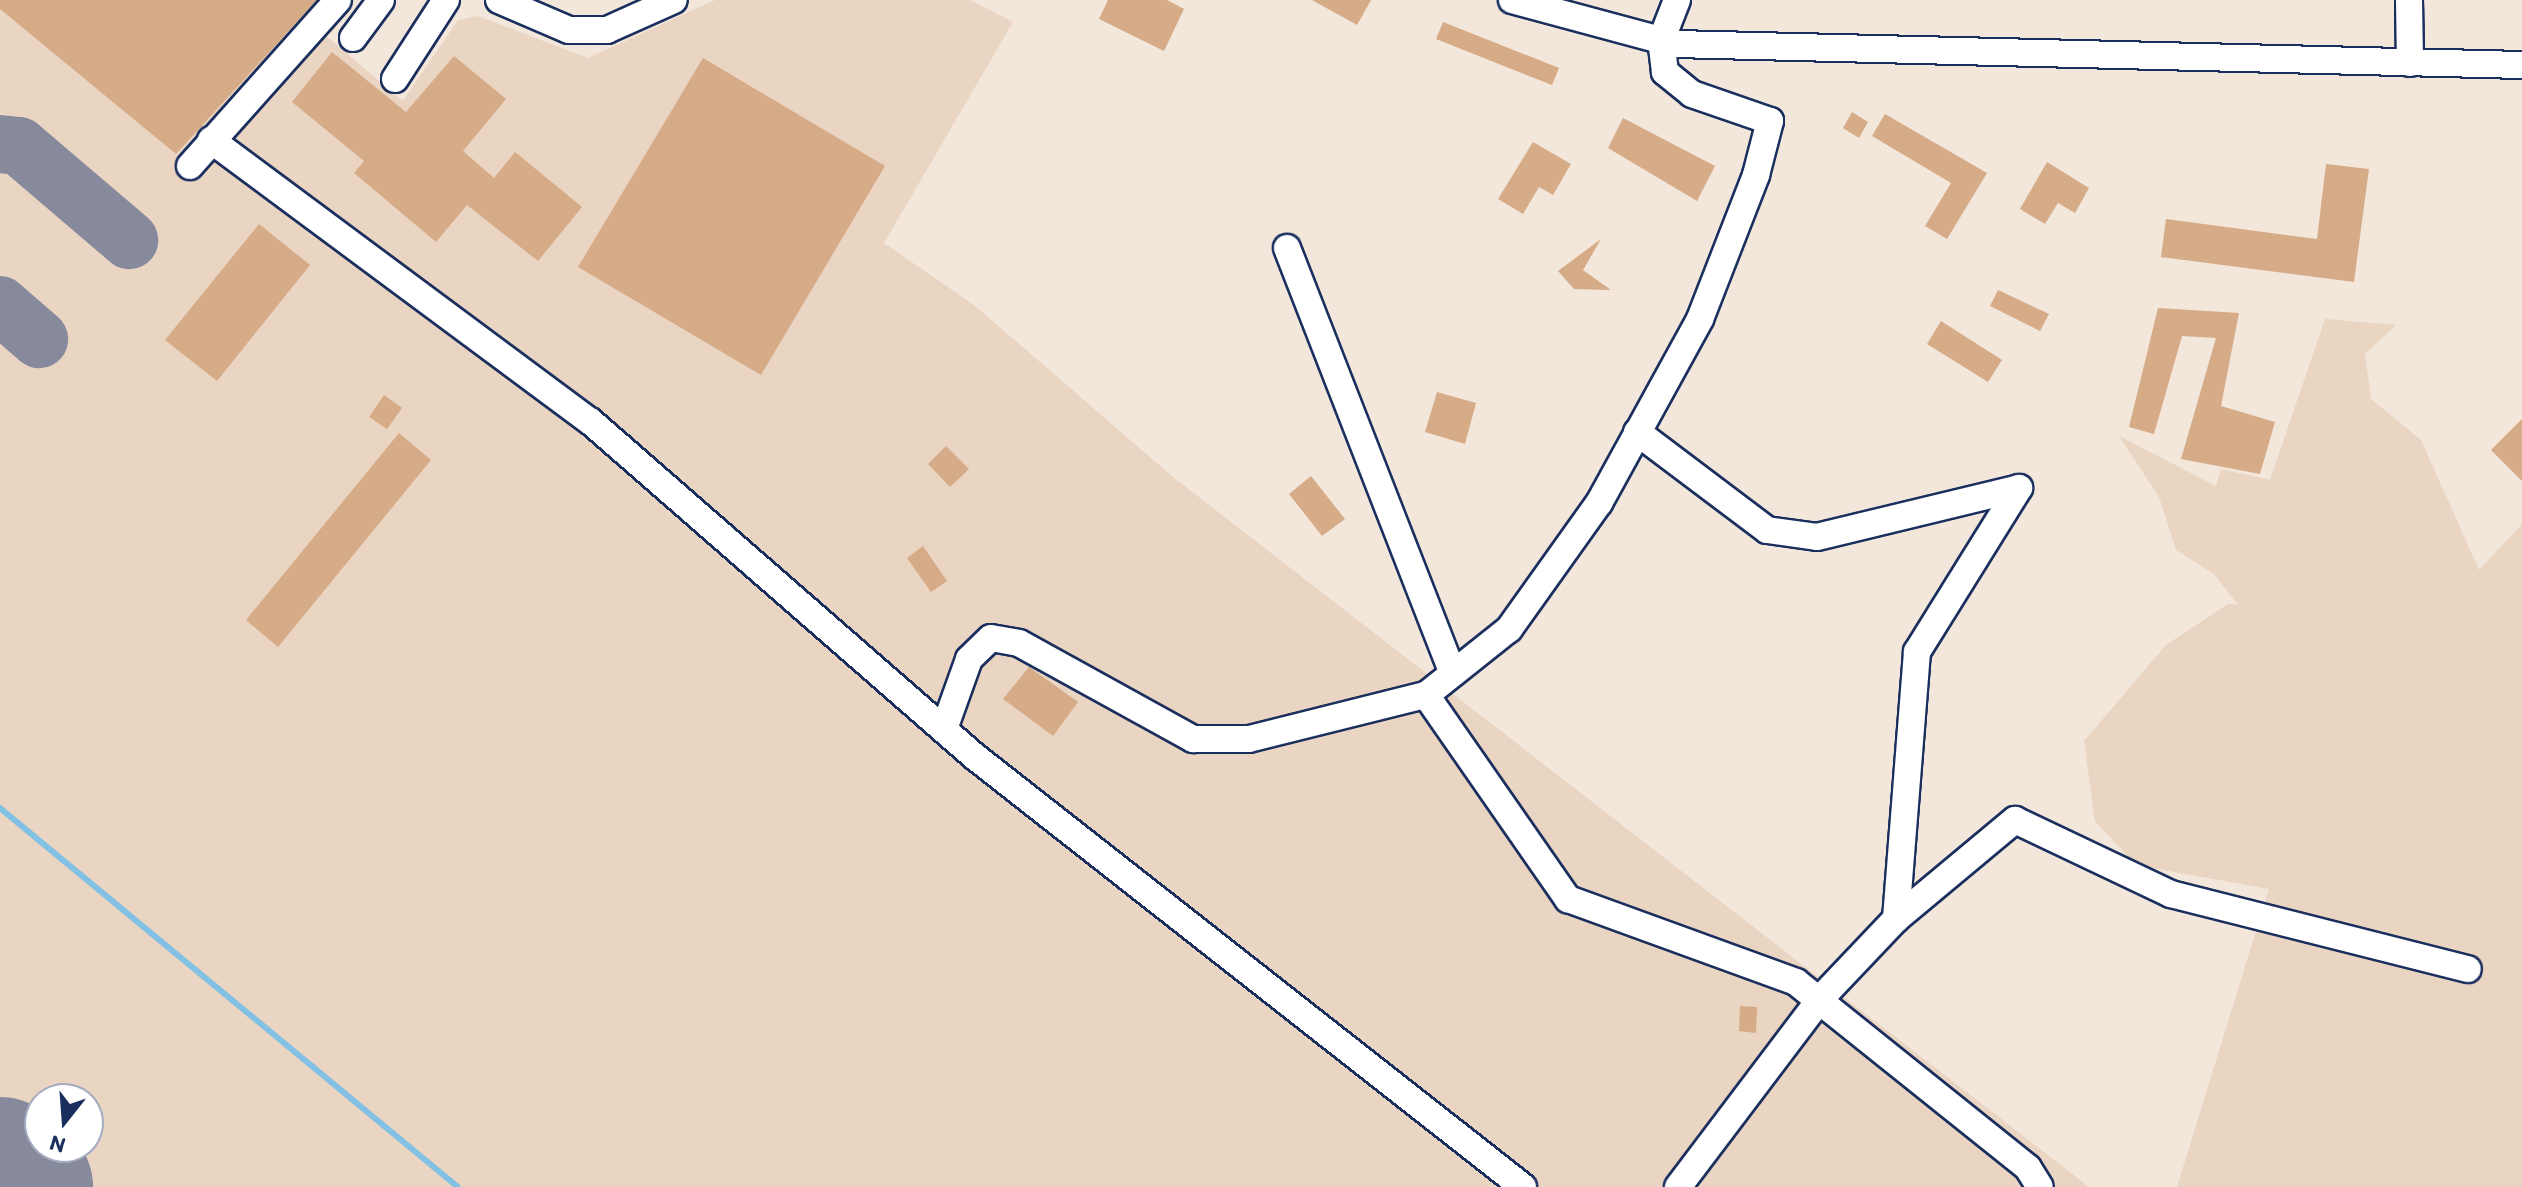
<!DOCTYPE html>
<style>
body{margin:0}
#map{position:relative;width:2522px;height:1187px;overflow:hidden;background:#f3e6db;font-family:Itim,sans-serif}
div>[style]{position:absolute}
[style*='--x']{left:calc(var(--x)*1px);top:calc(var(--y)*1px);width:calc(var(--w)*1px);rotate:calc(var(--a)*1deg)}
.built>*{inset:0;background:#ead4c2}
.stream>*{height:6px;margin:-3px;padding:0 3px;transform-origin:3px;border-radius:3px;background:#83c1e4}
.taxiway>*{height:58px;margin:-29px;padding:0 29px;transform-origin:29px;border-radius:29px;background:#878a9c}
.runway>*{height:144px;margin:-72px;padding:0 72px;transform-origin:72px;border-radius:72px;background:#878a9c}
.building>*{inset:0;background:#d6ab87}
.roads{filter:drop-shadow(2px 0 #1b2f5e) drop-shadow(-2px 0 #1b2f5e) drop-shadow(0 2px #1b2f5e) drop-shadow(0 -2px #1b2f5e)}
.minor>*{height:26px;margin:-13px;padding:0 13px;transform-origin:13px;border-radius:13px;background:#fff}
span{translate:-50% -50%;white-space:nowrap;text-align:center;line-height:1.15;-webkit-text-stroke:7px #fff;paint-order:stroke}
.north{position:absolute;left:24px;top:1083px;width:80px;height:80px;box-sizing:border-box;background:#fff;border:2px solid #a4acbf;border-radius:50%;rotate:197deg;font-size:22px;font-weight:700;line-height:32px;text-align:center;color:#1b2f5e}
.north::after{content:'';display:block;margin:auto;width:28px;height:36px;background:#1b2f5e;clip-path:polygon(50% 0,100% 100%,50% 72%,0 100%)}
</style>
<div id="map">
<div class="built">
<i style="clip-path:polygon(evenodd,0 0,327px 0,302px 31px,294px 24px,281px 38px,304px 58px,324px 34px,403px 101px,458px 20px,478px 16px,588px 58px,715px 0,970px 0,1013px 22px,884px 243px,974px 305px,1173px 477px,2089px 1187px,0 1187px,0 0,40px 1099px,88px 1099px,88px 1147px,40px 1147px,40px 1099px)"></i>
<i style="clip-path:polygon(2325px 319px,2396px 325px,2365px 354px,2371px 399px,2421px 440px,2479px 570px,2522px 524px,2522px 1187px,2177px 1187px,2269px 889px,2136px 865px,2095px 821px,2084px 741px,2166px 645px,2228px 604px,2238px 605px,2214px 574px,2176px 550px,2159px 497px,2119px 436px,2216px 486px,2221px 469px,2270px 480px)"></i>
</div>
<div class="stream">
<i style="--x:0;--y:808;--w:594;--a:39.61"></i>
</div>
<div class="taxiway">
<i style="--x:0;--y:144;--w:19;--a:6"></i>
<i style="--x:19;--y:146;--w:145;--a:40.5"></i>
<i style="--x:0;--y:305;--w:52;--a:41.1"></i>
</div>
<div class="runway">
<i style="--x:0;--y:1169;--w:28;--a:41"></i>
</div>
<div class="building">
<i style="clip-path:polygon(0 0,317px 0,176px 154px,0 9px)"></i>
<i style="clip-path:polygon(1108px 0,1167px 0,1184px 9px,1164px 51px,1099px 19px)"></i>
<i style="clip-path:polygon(1312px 0,1371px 0,1357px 25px)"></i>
<i style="clip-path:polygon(1443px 22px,1559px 68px,1552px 85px,1436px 39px)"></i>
<i style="clip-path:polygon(332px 52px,406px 112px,454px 56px,506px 99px,463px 151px,494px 178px,515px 152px,582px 207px,538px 261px,467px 205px,436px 242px,354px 173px,364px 161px,292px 102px)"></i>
<i style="clip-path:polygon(703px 58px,885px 166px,761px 375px,578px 267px)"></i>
<i style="clip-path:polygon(1852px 112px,1868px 122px,1859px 138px,1843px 128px)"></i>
<i style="clip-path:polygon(1885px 114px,1987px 173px,1947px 239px,1925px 226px,1951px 183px,1872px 136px)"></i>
<i style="clip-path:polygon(1623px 118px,1715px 166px,1697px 201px,1608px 148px)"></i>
<i style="clip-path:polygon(1533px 142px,1571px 164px,1553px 195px,1539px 187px,1523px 214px,1498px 199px)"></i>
<i style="clip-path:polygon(2047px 162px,2089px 188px,2075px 213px,2058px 203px,2045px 224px,2020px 209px)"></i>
<i style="clip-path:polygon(2326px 164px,2369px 169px,2354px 282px,2161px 257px,2166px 219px,2317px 239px)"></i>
<i style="clip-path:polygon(259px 224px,310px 265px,217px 381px,165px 340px)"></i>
<i style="clip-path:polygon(1601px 239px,1583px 270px,1611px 290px,1574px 289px,1558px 271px)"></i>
<i style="clip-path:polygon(1998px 290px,2049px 314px,2040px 331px,1990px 306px)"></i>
<i style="clip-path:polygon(2158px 308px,2239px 313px,2221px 406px,2275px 422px,2260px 474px,2181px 459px,2216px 338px,2182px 336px,2154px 434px,2129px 427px)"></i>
<i style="clip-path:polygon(1941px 321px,2002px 360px,1988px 382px,1927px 344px)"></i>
<i style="clip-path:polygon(1437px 392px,1476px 403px,1465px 444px,1425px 432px)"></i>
<i style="clip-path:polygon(384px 395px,402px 408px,387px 429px,369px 417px)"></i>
<i style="clip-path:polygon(2522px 419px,2522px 481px,2491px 450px)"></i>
<i style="clip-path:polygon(399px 433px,431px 460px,278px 647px,246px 620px)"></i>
<i style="clip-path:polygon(946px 446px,969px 469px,950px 487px,928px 464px)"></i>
<i style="clip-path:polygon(1311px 476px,1345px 519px,1322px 536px,1289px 494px)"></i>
<i style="clip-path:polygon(923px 546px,947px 581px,931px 592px,907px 558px)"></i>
<i style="clip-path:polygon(1029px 667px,1078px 702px,1053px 736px,1003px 699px)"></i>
<i style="clip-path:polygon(1740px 1006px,1757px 1007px,1756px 1033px,1739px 1031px)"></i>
</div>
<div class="roads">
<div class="minor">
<i style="--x:499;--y:0;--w:76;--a:23.2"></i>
<i style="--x:569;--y:30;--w:38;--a:0"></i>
<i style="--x:607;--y:30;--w:73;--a:-24.1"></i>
<i style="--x:1512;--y:0;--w:169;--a:15.1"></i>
<i style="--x:1675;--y:44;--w:847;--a:1.42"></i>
<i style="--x:2409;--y:0;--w:63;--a:89.1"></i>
<i style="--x:353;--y:38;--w:47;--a:-53.6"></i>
<i style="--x:395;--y:79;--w:94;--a:-57.2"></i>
<i style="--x:211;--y:140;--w:472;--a:36.6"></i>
<i style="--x:590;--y:421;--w:510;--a:41.1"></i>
<i style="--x:974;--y:756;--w:698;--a:38.13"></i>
<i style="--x:190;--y:166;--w:222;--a:-48.3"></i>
<i style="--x:1287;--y:248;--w:456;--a:68.7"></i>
<i style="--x:1637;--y:432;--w:163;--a:37"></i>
<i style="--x:1767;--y:530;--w:50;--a:8"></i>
<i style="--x:1817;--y:537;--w:208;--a:-13.6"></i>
<i style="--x:2019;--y:488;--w:193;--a:121.9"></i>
<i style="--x:1917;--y:652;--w:268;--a:94.5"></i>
<i style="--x:1896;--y:919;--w:109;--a:133.5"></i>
<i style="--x:1821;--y:998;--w:237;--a:127.1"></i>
<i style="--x:1426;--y:695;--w:106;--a:-38.5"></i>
<i style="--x:1509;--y:629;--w:155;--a:-54.5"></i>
<i style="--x:1599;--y:503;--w:210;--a:-61.2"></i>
<i style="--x:1700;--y:319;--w:155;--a:-68.7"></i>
<i style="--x:1756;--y:175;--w:56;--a:-75.5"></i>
<i style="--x:1770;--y:121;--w:83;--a:-160.9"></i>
<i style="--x:1692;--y:94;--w:35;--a:-141"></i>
<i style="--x:1665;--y:72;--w:31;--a:-97"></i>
<i style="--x:1661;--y:41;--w:44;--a:-68.7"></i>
<i style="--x:944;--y:729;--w:74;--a:-70.3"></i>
<i style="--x:969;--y:659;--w:30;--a:-44"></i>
<i style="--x:991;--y:638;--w:28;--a:10"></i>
<i style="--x:1019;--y:643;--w:199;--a:28.9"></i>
<i style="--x:1193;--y:739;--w:56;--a:0"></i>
<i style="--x:1249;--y:739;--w:182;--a:-14"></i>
<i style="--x:1426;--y:695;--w:249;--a:55.2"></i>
<i style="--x:1568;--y:899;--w:243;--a:20"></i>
<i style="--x:1796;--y:982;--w:297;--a:38.7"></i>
<i style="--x:2028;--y:1168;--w:22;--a:58"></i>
<i style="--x:1896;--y:919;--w:155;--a:-39.8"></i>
<i style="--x:2015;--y:820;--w:173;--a:25.4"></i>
<i style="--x:2171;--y:894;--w:306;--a:14.2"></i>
</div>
</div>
<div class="north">N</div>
</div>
